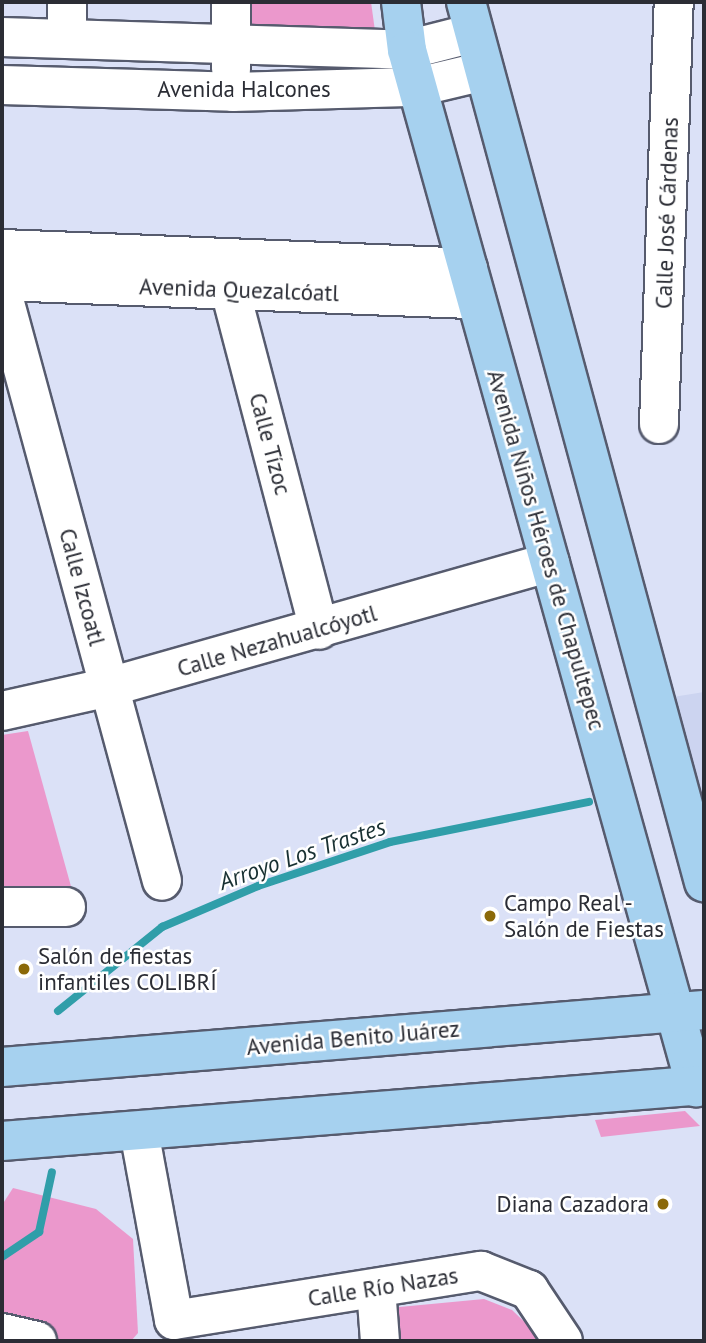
<!DOCTYPE html>
<meta charset="utf-8">
<style>
body{margin:0}
#map{position:relative;width:706px;height:1343px;overflow:hidden;background:#dbe1f7;font-family:"PT Sans",sans-serif}
div>[style]{position:absolute}
[style*='--x']{left:calc(var(--x)*1px);top:calc(var(--y)*1px);width:calc(var(--w)*1px);rotate:calc(var(--a)*1deg)}
.built>*{inset:0;background:#ccd4f0}
.green>*{inset:0;background:#eb98cc}
.stream>*{height:8px;margin:-4px;padding:0 4px;transform-origin:4px;border-radius:4px;background:#309ea9}
.roads{filter:drop-shadow(2px 0 #565b6e) drop-shadow(-2px 0 #565b6e) drop-shadow(0 2px #565b6e) drop-shadow(0 -2px #565b6e)}
.minor>*{height:38px;margin:-19px;padding:0 19px;transform-origin:19px;border-radius:19px;background:#fff}
.major>*{height:38px;margin:-19px;padding:0 19px;transform-origin:19px;border-radius:19px;background:#a6d1ef}
.dots>*{width:19px;height:19px;translate:-50% -50%;box-sizing:border-box;border:4px solid #fff;border-radius:50%}
span{translate:-50% -50%;white-space:nowrap;text-align:center;line-height:1.15;-webkit-text-stroke:5px #fff;paint-order:stroke}
.street-label{font-size:23px;color:#2b2d35}
.poi-label{font-size:23px;color:#2b2d35}
.left{translate:0 -50%;text-align:left}
.right{translate:-100% -50%;text-align:right}
.water-label{font-size:24px;color:#183032;font-style:italic}
.frame{position:absolute;inset:0;border:4px solid #2b2d35;pointer-events:none}
</style>
<div id="map">
<div class="built">
<i style="clip-path:polygon(704px 692px,704px 808px,673px 697px)"></i>
</div>
<div class="green">
<i style="clip-path:polygon(250px 2px,371px 2px,375px 31px,250px 32px)"></i>
<i style="clip-path:polygon(28px 731px,72px 890px,2px 892px,2px 735px)"></i>
<i style="clip-path:polygon(685px 1111px,700px 1126px,601px 1137px,595px 1120px)"></i>
<i style="clip-path:polygon(13px 1188px,96px 1209px,133px 1239px,138px 1333px,131px 1341px,2px 1341px,2px 1205px)"></i>
<i style="clip-path:polygon(484px 1299px,512px 1310px,535px 1332px,536px 1341px,392px 1341px,389px 1308px)"></i>
</div>
<div class="stream">
<i style="--x:58;--y:1011;--w:134;--a:-38.9"></i>
<i style="--x:162;--y:927;--w:104;--a:-23.1"></i>
<i style="--x:258;--y:886;--w:139;--a:-18.4"></i>
<i style="--x:390;--y:842;--w:203;--a:-11.4"></i>
<i style="--x:2;--y:1257;--w:45;--a:-34"></i>
<i style="--x:39;--y:1232;--w:61;--a:-77.8"></i>
</div>
<div class="roads">
<div class="minor">
<i style="--x:231;--y:2;--w:67;--a:90"></i>
<i style="--x:2;--y:37;--w:405;--a:1.8"></i>
<i style="--x:407;--y:50;--w:68;--a:-14.4"></i>
<i style="--x:67;--y:38;--w:36;--a:-90"></i>
<i style="--x:2;--y:85;--w:231;--a:1.7"></i>
<i style="--x:233;--y:92;--w:184;--a:-1.6"></i>
<i style="--x:417;--y:87;--w:69;--a:-13.4"></i>
<i style="--x:2;--y:249;--w:466;--a:2.3"></i>
<i style="--x:224;--y:267;--w:375;--a:75.3"></i>
<i style="--x:2;--y:281;--w:474;--a:2.2"></i>
<i style="--x:2;--y:292;--w:610;--a:74.8"></i>
<i style="--x:659;--y:424;--w:422;--a:-88"></i>
<i style="--x:2;--y:711;--w:110;--a:-12.6"></i>
<i style="--x:109;--y:687;--w:458;--a:-15.8"></i>
<i style="--x:2;--y:907;--w:64;--a:0"></i>
<i style="--x:139;--y:1131;--w:192;--a:79.5"></i>
<i style="--x:376;--y:1288;--w:53;--a:85.7"></i>
<i style="--x:174;--y:1320;--w:311;--a:-9.1"></i>
<i style="--x:481;--y:1271;--w:52;--a:21.6"></i>
<i style="--x:529;--y:1290;--w:61;--a:56.3"></i>
<i style="--x:2;--y:1333;--w:36;--a:13"></i>
</div>
<div class="major">
<i style="--x:401;--y:2;--w:48;--a:82.9"></i>
<i style="--x:407;--y:50;--w:1077;--a:74.43"></i>
<i style="--x:466;--y:2;--w:912;--a:74.87"></i>
<i style="--x:2;--y:1067;--w:704;--a:-4.64"></i>
<i style="--x:2;--y:1141;--w:704;--a:-4.56"></i>
</div>
</div>
<div class="dots">
<i style="left:490px;top:916px;background:#8b6909"></i>
<i style="left:24px;top:969px;background:#8b6909"></i>
<i style="left:663px;top:1204px;background:#8b6909"></i>
</div>
<div class="street-label">
<span style="left:244px;top:89px">Avenida Halcones</span>
<span style="left:667px;top:213px;rotate:-88deg">Calle José Cárdenas</span>
<span style="left:239px;top:290px;rotate:2deg">Avenida Quezalcóatl</span>
<span style="left:270px;top:444px;rotate:75deg">Calle Tízoc</span>
<span style="left:546px;top:550px;rotate:74deg">Avenida Niños Héroes de Chapultepec</span>
<span style="left:82px;top:587px;rotate:75deg">Calle Izcoatl</span>
<span style="left:277px;top:641px;rotate:-16deg">Calle Nezahualcóyotl</span>
<span style="left:353px;top:1038px;rotate:-5deg">Avenida Benito Juárez</span>
<span style="left:383px;top:1287px;rotate:-9deg">Calle Río Nazas</span>
</div>
<div class="poi-label">
<span class="left" style="left:504px;top:916px">Campo Real -<br>Salón de Fiestas</span>
<span class="left" style="left:38px;top:969px">Salón de fiestas<br>infantiles COLIBRÍ</span>
<span class="right" style="left:649px;top:1204px">Diana Cazadora</span>
</div>
<div class="water-label">
<span style="left:302px;top:854px;rotate:-19deg">Arroyo Los Trastes</span>
</div>
<div class="frame"></div>
</div>
